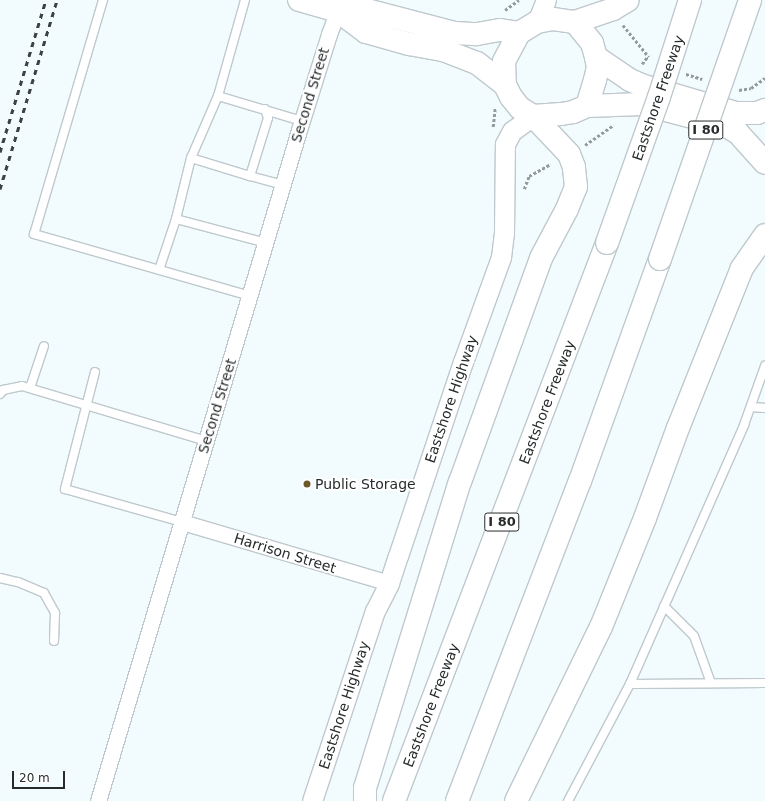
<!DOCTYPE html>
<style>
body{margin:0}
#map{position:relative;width:765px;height:801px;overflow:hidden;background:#f2fbfe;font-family:"DejaVu Sans",sans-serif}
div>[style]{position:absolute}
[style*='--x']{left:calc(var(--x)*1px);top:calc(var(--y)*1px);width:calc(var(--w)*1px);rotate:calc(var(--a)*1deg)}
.path>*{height:2.5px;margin-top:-1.25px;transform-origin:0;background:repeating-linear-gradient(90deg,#949b9d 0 3px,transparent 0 5px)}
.roads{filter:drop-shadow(1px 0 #bfc9cd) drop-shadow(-1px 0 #bfc9cd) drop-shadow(0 1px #bfc9cd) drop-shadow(0 -1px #bfc9cd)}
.service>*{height:8px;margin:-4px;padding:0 4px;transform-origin:4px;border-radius:4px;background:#fff}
.minor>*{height:15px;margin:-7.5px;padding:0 7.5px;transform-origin:7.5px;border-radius:7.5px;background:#fff}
.tertiary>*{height:19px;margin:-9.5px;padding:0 9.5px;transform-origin:9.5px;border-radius:9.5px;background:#fff}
.secondary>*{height:22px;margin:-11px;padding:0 11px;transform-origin:11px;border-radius:11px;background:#fff}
.motorway>*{height:22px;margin:-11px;padding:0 11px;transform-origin:11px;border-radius:11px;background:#fff}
.rail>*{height:3px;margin-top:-1.5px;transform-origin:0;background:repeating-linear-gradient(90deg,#3d4143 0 5px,transparent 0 10px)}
.bridges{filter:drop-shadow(1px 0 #bfc9cd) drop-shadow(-1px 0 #bfc9cd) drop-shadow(0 1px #bfc9cd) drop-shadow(0 -1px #bfc9cd)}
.motorway-bridge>*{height:22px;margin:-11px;padding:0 11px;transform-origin:11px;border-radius:11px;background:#fff}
.dots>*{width:11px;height:11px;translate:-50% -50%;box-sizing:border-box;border:2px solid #fff;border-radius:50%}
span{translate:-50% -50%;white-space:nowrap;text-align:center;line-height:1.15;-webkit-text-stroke:4px #fff;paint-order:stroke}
.shield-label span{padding:1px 3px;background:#fff;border:1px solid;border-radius:3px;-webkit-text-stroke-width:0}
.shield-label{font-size:13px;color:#272b2c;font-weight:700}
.street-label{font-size:14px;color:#272b2c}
.poi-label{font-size:14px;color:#272b2c}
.left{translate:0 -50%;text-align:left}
.scale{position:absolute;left:12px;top:771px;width:53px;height:18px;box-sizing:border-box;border:2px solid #272b2c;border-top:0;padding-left:5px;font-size:12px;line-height:14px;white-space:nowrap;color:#272b2c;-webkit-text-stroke:3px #fff;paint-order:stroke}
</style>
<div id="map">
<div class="path">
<i style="--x:505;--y:10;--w:17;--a:-36"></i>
<i style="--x:623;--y:25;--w:41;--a:50.9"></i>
<i style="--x:642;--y:64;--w:10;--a:-53"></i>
<i style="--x:686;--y:74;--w:17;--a:17"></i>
<i style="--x:739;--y:90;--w:12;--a:-9"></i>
<i style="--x:751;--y:88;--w:17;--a:-36"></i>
<i style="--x:493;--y:127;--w:19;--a:-84"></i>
<i style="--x:585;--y:145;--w:35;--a:-35"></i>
<i style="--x:524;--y:189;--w:14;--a:-69"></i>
<i style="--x:529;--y:176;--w:25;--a:-29"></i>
</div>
<div class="roads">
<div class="service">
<i style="--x:103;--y:0;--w:244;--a:106.4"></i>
<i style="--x:34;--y:234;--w:225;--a:16"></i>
<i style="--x:245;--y:0;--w:100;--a:105.7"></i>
<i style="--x:218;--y:96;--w:88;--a:16.6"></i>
<i style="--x:265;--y:109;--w:9;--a:72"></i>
<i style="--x:268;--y:118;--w:61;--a:107.2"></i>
<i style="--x:250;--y:176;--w:34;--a:15"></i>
<i style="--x:191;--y:158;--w:68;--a:-66.5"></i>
<i style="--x:176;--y:219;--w:63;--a:-76.2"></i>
<i style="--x:191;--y:158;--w:62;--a:17"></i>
<i style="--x:159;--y:270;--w:54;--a:-71.6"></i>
<i style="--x:176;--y:219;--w:93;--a:14.9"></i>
<i style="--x:95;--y:372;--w:121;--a:104.4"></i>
<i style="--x:65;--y:489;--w:122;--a:15.8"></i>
<i style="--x:30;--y:388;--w:44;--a:-71.6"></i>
<i style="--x:0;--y:394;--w:5;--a:-53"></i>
<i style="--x:3;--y:390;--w:19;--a:-12"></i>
<i style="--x:22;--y:386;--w:192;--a:16.6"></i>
<i style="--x:751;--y:407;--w:14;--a:4"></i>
<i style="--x:0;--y:578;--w:18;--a:13"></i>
<i style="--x:18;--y:582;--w:28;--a:23"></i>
<i style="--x:44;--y:593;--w:23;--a:61"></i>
<i style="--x:55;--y:613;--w:28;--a:92"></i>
<i style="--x:664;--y:606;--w:42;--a:45"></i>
<i style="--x:694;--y:636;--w:50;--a:70.1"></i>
<i style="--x:630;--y:684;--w:135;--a:-0.4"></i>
<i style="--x:568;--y:801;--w:132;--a:-62.1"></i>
<i style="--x:630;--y:684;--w:283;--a:-66.2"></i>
<i style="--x:744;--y:425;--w:63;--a:-70.4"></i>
</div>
<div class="minor">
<i style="--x:182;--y:522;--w:216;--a:16.4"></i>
<i style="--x:98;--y:801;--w:700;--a:-73.32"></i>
<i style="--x:299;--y:130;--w:101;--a:-72.6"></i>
<i style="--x:329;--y:34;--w:25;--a:-69"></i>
</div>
<div class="tertiary">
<i style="--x:537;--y:22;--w:24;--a:-68"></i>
<i style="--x:312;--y:801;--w:200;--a:-71.7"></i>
<i style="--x:375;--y:611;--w:31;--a:-63"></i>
<i style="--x:389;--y:583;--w:28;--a:-72"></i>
<i style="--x:398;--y:556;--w:205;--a:-71.5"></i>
<i style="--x:463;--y:362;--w:112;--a:-70.1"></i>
<i style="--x:501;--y:257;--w:24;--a:-83"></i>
<i style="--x:504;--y:233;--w:89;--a:-89.4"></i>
<i style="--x:505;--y:144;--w:15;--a:-62"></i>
<i style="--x:512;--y:131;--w:26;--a:-36"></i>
</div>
<div class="secondary">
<i style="--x:299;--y:0;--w:41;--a:15.8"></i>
<i style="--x:338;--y:11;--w:35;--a:37"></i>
<i style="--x:366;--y:32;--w:45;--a:15.6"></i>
<i style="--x:409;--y:44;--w:35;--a:10"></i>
<i style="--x:443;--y:50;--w:36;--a:21"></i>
<i style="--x:477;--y:63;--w:36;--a:38"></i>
<i style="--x:338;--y:11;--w:12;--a:-9"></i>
<i style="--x:350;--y:9;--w:20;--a:6"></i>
<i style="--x:370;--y:11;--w:88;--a:14.5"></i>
<i style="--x:455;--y:33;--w:22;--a:3"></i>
<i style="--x:477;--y:34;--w:23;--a:-10"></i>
<i style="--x:500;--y:30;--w:19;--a:9"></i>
<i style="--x:519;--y:33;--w:32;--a:118"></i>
<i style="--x:504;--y:61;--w:24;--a:88"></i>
<i style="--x:505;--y:85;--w:13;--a:63"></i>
<i style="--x:511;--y:97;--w:14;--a:51"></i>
<i style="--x:520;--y:108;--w:15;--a:32"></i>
<i style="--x:533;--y:116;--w:28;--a:-4"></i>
<i style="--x:561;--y:114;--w:12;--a:-9"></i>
<i style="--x:573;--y:112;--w:15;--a:-23"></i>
<i style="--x:587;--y:106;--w:56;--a:-2"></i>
<i style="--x:643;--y:104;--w:86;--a:14.8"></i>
<i style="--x:726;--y:126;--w:14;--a:30"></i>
<i style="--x:738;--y:133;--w:40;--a:48"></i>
<i style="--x:519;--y:33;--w:21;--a:-31"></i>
<i style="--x:537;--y:22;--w:16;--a:-11"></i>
<i style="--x:553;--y:19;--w:22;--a:8"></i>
<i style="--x:575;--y:22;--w:27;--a:51"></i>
<i style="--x:592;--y:43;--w:15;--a:74"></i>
<i style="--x:596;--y:57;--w:10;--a:79"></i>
<i style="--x:598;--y:67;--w:13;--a:103"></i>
<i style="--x:595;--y:80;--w:27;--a:107"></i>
<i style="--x:596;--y:57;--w:41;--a:34.1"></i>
<i style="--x:630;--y:80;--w:12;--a:24"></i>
<i style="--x:641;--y:85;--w:99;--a:16.4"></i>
<i style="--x:736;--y:113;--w:21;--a:0"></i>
<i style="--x:757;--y:113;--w:9;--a:-21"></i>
</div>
<div class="motorway">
<i style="--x:575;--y:22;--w:40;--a:-18.9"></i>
<i style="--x:613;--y:9;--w:17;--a:-31"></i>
<i style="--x:365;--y:801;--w:13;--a:-90"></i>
<i style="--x:365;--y:788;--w:320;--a:-72.8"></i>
<i style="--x:460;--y:482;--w:238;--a:-70.1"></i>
<i style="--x:541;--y:258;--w:55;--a:-62"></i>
<i style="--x:567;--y:209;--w:24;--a:-68"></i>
<i style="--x:576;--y:187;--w:20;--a:-96"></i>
<i style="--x:574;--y:167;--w:14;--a:-111"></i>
<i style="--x:569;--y:154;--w:52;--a:-133.5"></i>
<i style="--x:394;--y:801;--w:597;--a:-69.11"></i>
<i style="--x:457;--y:801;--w:343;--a:-69"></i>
<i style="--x:580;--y:481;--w:236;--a:-70.2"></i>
<i style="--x:516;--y:801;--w:194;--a:-64"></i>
<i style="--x:601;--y:627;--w:118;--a:-68"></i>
<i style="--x:645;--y:518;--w:96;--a:-69.9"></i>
<i style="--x:678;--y:428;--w:172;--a:-68.2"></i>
<i style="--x:742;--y:268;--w:40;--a:-55.1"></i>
</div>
</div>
<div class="rail">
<i style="--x:0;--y:152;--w:159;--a:-73.2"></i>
<i style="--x:0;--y:189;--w:197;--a:-73.2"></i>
</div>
<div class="bridges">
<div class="motorway-bridge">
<i style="--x:607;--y:243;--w:155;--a:-70.4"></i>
<i style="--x:659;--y:97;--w:102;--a:-72.3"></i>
<i style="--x:660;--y:259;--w:274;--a:-70.8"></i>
</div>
</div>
<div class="dots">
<i style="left:307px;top:484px;background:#6d5827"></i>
</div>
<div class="shield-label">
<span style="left:706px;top:130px">I 80</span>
<span style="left:502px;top:522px">I 80</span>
</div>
<div class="street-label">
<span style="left:310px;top:95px;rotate:-73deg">Second Street</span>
<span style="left:658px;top:98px;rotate:-71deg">Eastshore Freeway</span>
<span style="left:451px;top:399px;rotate:-71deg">Eastshore Highway</span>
<span style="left:547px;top:402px;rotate:-69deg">Eastshore Freeway</span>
<span style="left:217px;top:406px;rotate:-73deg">Second Street</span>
<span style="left:285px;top:553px;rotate:17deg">Harrison Street</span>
<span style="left:344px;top:705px;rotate:-72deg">Eastshore Highway</span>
<span style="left:431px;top:705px;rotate:-69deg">Eastshore Freeway</span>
</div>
<div class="poi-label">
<span class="left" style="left:315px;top:484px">Public Storage</span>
</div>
<div class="scale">20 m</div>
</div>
